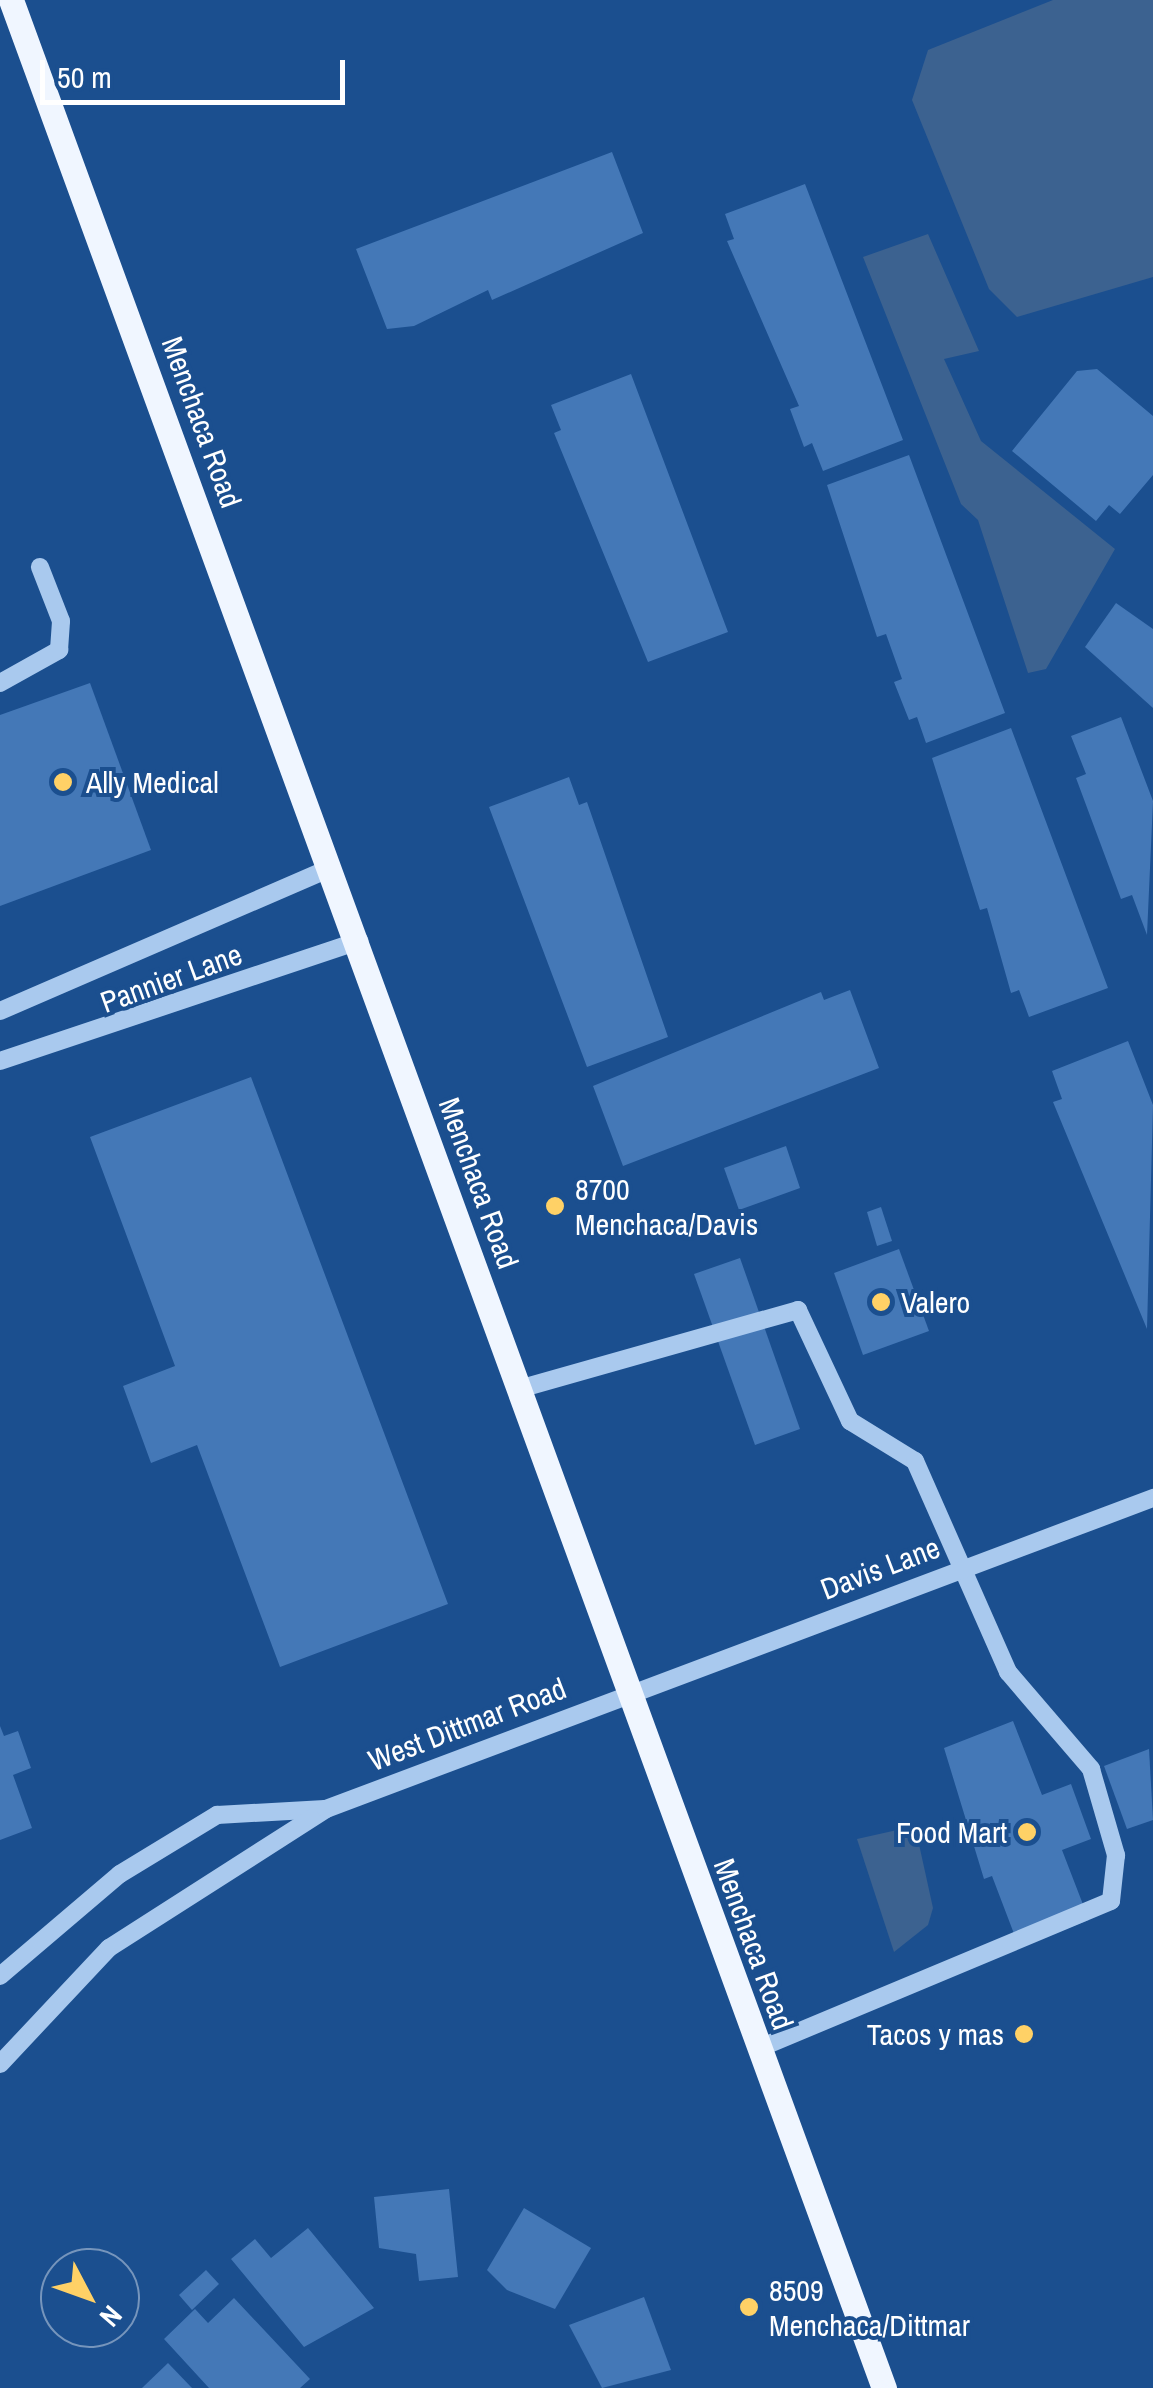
<!DOCTYPE html>
<style>
body{margin:0}
#map{position:relative;width:1153px;height:2388px;overflow:hidden;background:#1b4f8f;font-family:"Archivo Narrow",sans-serif}
div>[style]{position:absolute}
[style*='--x']{left:calc(var(--x)*1px);top:calc(var(--y)*1px);width:calc(var(--w)*1px);rotate:calc(var(--a)*1deg)}
.water>*{inset:0;background:#3c6290}
.building>*{inset:0;background:#4478b7}
.minor>*{height:18px;margin:-9px;padding:0 9px;transform-origin:9px;border-radius:9px;background:#a9c9ee}
.major>*{height:25px;margin:-12.5px;padding:0 12.5px;transform-origin:12.5px;border-radius:12.5px;background:#f0f6ff}
.dots>*{width:28px;height:28px;translate:-50% -50%;box-sizing:border-box;border:5px solid #1b4f8f;border-radius:50%}
span{translate:-50% -50%;white-space:nowrap;text-align:center;line-height:1.15;-webkit-text-stroke:8px #1b4f8f;paint-order:stroke}
.street-label{font-size:30px;color:#fff}
.poi-label{font-size:30px;color:#fff}
.left{translate:0 -50%;text-align:left}
.right{translate:-100% -50%;text-align:right}
.north{position:absolute;left:40px;top:2248px;width:100px;height:100px;box-sizing:border-box;background:#1b4f8f;border:2px solid #7695bc;border-radius:50%;rotate:131deg;font-size:28px;font-weight:700;line-height:40px;text-align:center;color:#fff}
.north::after{content:'';display:block;margin:auto;width:35px;height:45px;background:#ffd166;clip-path:polygon(50% 0,100% 100%,50% 72%,0 100%)}
.scale{position:absolute;left:40px;top:60px;width:305px;height:45px;box-sizing:border-box;border:5px solid #fff;border-top:0;padding-left:12px;font-size:30px;line-height:35px;white-space:nowrap;color:#fff;-webkit-text-stroke:8px #1b4f8f;paint-order:stroke}
</style>
<div id="map">
<div class="water">
<i style="clip-path:polygon(1053px 0,1153px 0,1153px 277px,1017px 317px,989px 289px,912px 100px,928px 50px)"></i>
<i style="clip-path:polygon(928px 234px,979px 351px,944px 359px,981px 441px,1115px 549px,1046px 669px,1028px 673px,978px 520px,961px 504px,863px 257px)"></i>
<i style="clip-path:polygon(915px 1826px,933px 1908px,928px 1925px,894px 1952px,857px 1839px)"></i>
</div>
<div class="building">
<i style="clip-path:polygon(612px 152px,643px 233px,492px 300px,488px 290px,414px 326px,387px 329px,356px 249px)"></i>
<i style="clip-path:polygon(805px 184px,903px 440px,823px 471px,812px 443px,804px 447px,790px 409px,799px 406px,727px 241px,734px 239px,725px 214px)"></i>
<i style="clip-path:polygon(1097px 369px,1153px 416px,1153px 475px,1120px 514px,1109px 505px,1096px 521px,1012px 451px,1077px 371px)"></i>
<i style="clip-path:polygon(631px 374px,728px 632px,648px 662px,554px 433px,561px 430px,551px 405px)"></i>
<i style="clip-path:polygon(909px 455px,1005px 713px,926px 743px,917px 717px,909px 720px,894px 682px,902px 679px,886px 634px,877px 637px,827px 485px)"></i>
<i style="clip-path:polygon(1116px 603px,1153px 629px,1153px 708px,1085px 647px)"></i>
<i style="clip-path:polygon(90px 683px,151px 850px,0 906px,0 715px)"></i>
<i style="clip-path:polygon(1121px 717px,1153px 801px,1147px 935px,1132px 895px,1121px 899px,1076px 778px,1086px 774px,1071px 736px)"></i>
<i style="clip-path:polygon(1011px 728px,1108px 988px,1029px 1017px,1019px 990px,1011px 993px,987px 908px,980px 910px,932px 758px)"></i>
<i style="clip-path:polygon(569px 777px,579px 805px,587px 802px,668px 1037px,587px 1067px,489px 807px)"></i>
<i style="clip-path:polygon(850px 990px,879px 1068px,623px 1166px,593px 1086px,821px 992px,824px 1000px)"></i>
<i style="clip-path:polygon(1128px 1041px,1153px 1105px,1147px 1329px,1053px 1102px,1062px 1099px,1052px 1071px)"></i>
<i style="clip-path:polygon(251px 1077px,448px 1604px,280px 1667px,197px 1445px,151px 1463px,123px 1386px,175px 1366px,90px 1137px)"></i>
<i style="clip-path:polygon(786px 1146px,800px 1188px,739px 1210px,724px 1168px)"></i>
<i style="clip-path:polygon(881px 1207px,892px 1241px,877px 1246px,867px 1212px)"></i>
<i style="clip-path:polygon(899px 1249px,929px 1331px,863px 1355px,834px 1273px)"></i>
<i style="clip-path:polygon(740px 1258px,800px 1429px,755px 1445px,694px 1274px)"></i>
<i style="clip-path:polygon(1013px 1721px,1042px 1795px,1071px 1784px,1091px 1839px,1062px 1850px,1089px 1920px,1019px 1947px,992px 1876px,984px 1879px,944px 1748px)"></i>
<i style="clip-path:polygon(0 1726px,4px 1736px,18px 1731px,31px 1768px,13px 1775px,32px 1828px,0 1840px)"></i>
<i style="clip-path:polygon(1149px 1749px,1153px 1820px,1127px 1829px,1104px 1766px)"></i>
<i style="clip-path:polygon(449px 2189px,458px 2277px,419px 2281px,416px 2254px,379px 2248px,374px 2197px)"></i>
<i style="clip-path:polygon(524px 2208px,591px 2248px,555px 2309px,507px 2290px,487px 2270px)"></i>
<i style="clip-path:polygon(308px 2228px,374px 2308px,304px 2347px,231px 2259px,255px 2239px,271px 2258px)"></i>
<i style="clip-path:polygon(206px 2270px,219px 2284px,192px 2310px,179px 2295px)"></i>
<i style="clip-path:polygon(644px 2297px,671px 2370px,602px 2388px,569px 2325px)"></i>
<i style="clip-path:polygon(234px 2298px,310px 2379px,300px 2388px,209px 2388px,164px 2339px,195px 2309px,208px 2323px)"></i>
<i style="clip-path:polygon(168px 2363px,192px 2388px,142px 2388px)"></i>
</div>
<div class="minor">
<i style="--x:0;--y:683;--w:68;--a:-29.2"></i>
<i style="--x:59;--y:650;--w:29;--a:-86"></i>
<i style="--x:61;--y:621;--w:58;--a:-111.3"></i>
<i style="--x:0;--y:1011;--w:361;--a:-23.4"></i>
<i style="--x:0;--y:1061;--w:379;--a:-18.5"></i>
<i style="--x:519;--y:1389;--w:290;--a:-15.8"></i>
<i style="--x:798;--y:1310;--w:123;--a:64.9"></i>
<i style="--x:850;--y:1421;--w:76;--a:31.6"></i>
<i style="--x:915;--y:1461;--w:231;--a:66.2"></i>
<i style="--x:1008;--y:1672;--w:128;--a:49.4"></i>
<i style="--x:1091;--y:1769;--w:90;--a:73.8"></i>
<i style="--x:1116;--y:1855;--w:46;--a:96.2"></i>
<i style="--x:1111;--y:1901;--w:383;--a:157.3"></i>
<i style="--x:0;--y:1976;--w:157;--a:-40.4"></i>
<i style="--x:120;--y:1874;--w:114;--a:-31.3"></i>
<i style="--x:217;--y:1815;--w:108;--a:-3.2"></i>
<i style="--x:0;--y:2064;--w:159;--a:-46.8"></i>
<i style="--x:109;--y:1948;--w:258;--a:-32.6"></i>
<i style="--x:326;--y:1809;--w:884;--a:-20.61"></i>
</div>
<div class="major">
<i style="--x:11;--y:0;--w:2543;--a:69.92"></i>
</div>
<div class="dots">
<i style="left:63px;top:782px;background:#ffd166"></i>
<i style="left:555px;top:1206px;background:#ffd166"></i>
<i style="left:881px;top:1302px;background:#ffd166"></i>
<i style="left:1027px;top:1832px;background:#ffd166"></i>
<i style="left:1024px;top:2034px;background:#ffd166"></i>
<i style="left:749px;top:2307px;background:#ffd166"></i>
</div>
<div class="street-label">
<span style="left:202px;top:422px;rotate:70deg">Menchaca Road</span>
<span style="left:171px;top:978px;rotate:-20deg">Pannier Lane</span>
<span style="left:479px;top:1183px;rotate:70deg">Menchaca Road</span>
<span style="left:880px;top:1568px;rotate:-21deg">Davis Lane</span>
<span style="left:467px;top:1724px;rotate:-21deg">West Dittmar Road</span>
<span style="left:754px;top:1944px;rotate:70deg">Menchaca Road</span>
</div>
<div class="poi-label">
<span class="left" style="left:86px;top:782px">Ally Medical</span>
<span class="left" style="left:575px;top:1206px">8700<br>Menchaca/Davis</span>
<span class="left" style="left:901px;top:1302px">Valero</span>
<span class="right" style="left:1007px;top:1832px">Food Mart</span>
<span class="right" style="left:1004px;top:2034px">Tacos y mas</span>
<span class="left" style="left:769px;top:2307px">8509<br>Menchaca/Dittmar</span>
</div>
<div class="north">N</div>
<div class="scale">50 m</div>
</div>
